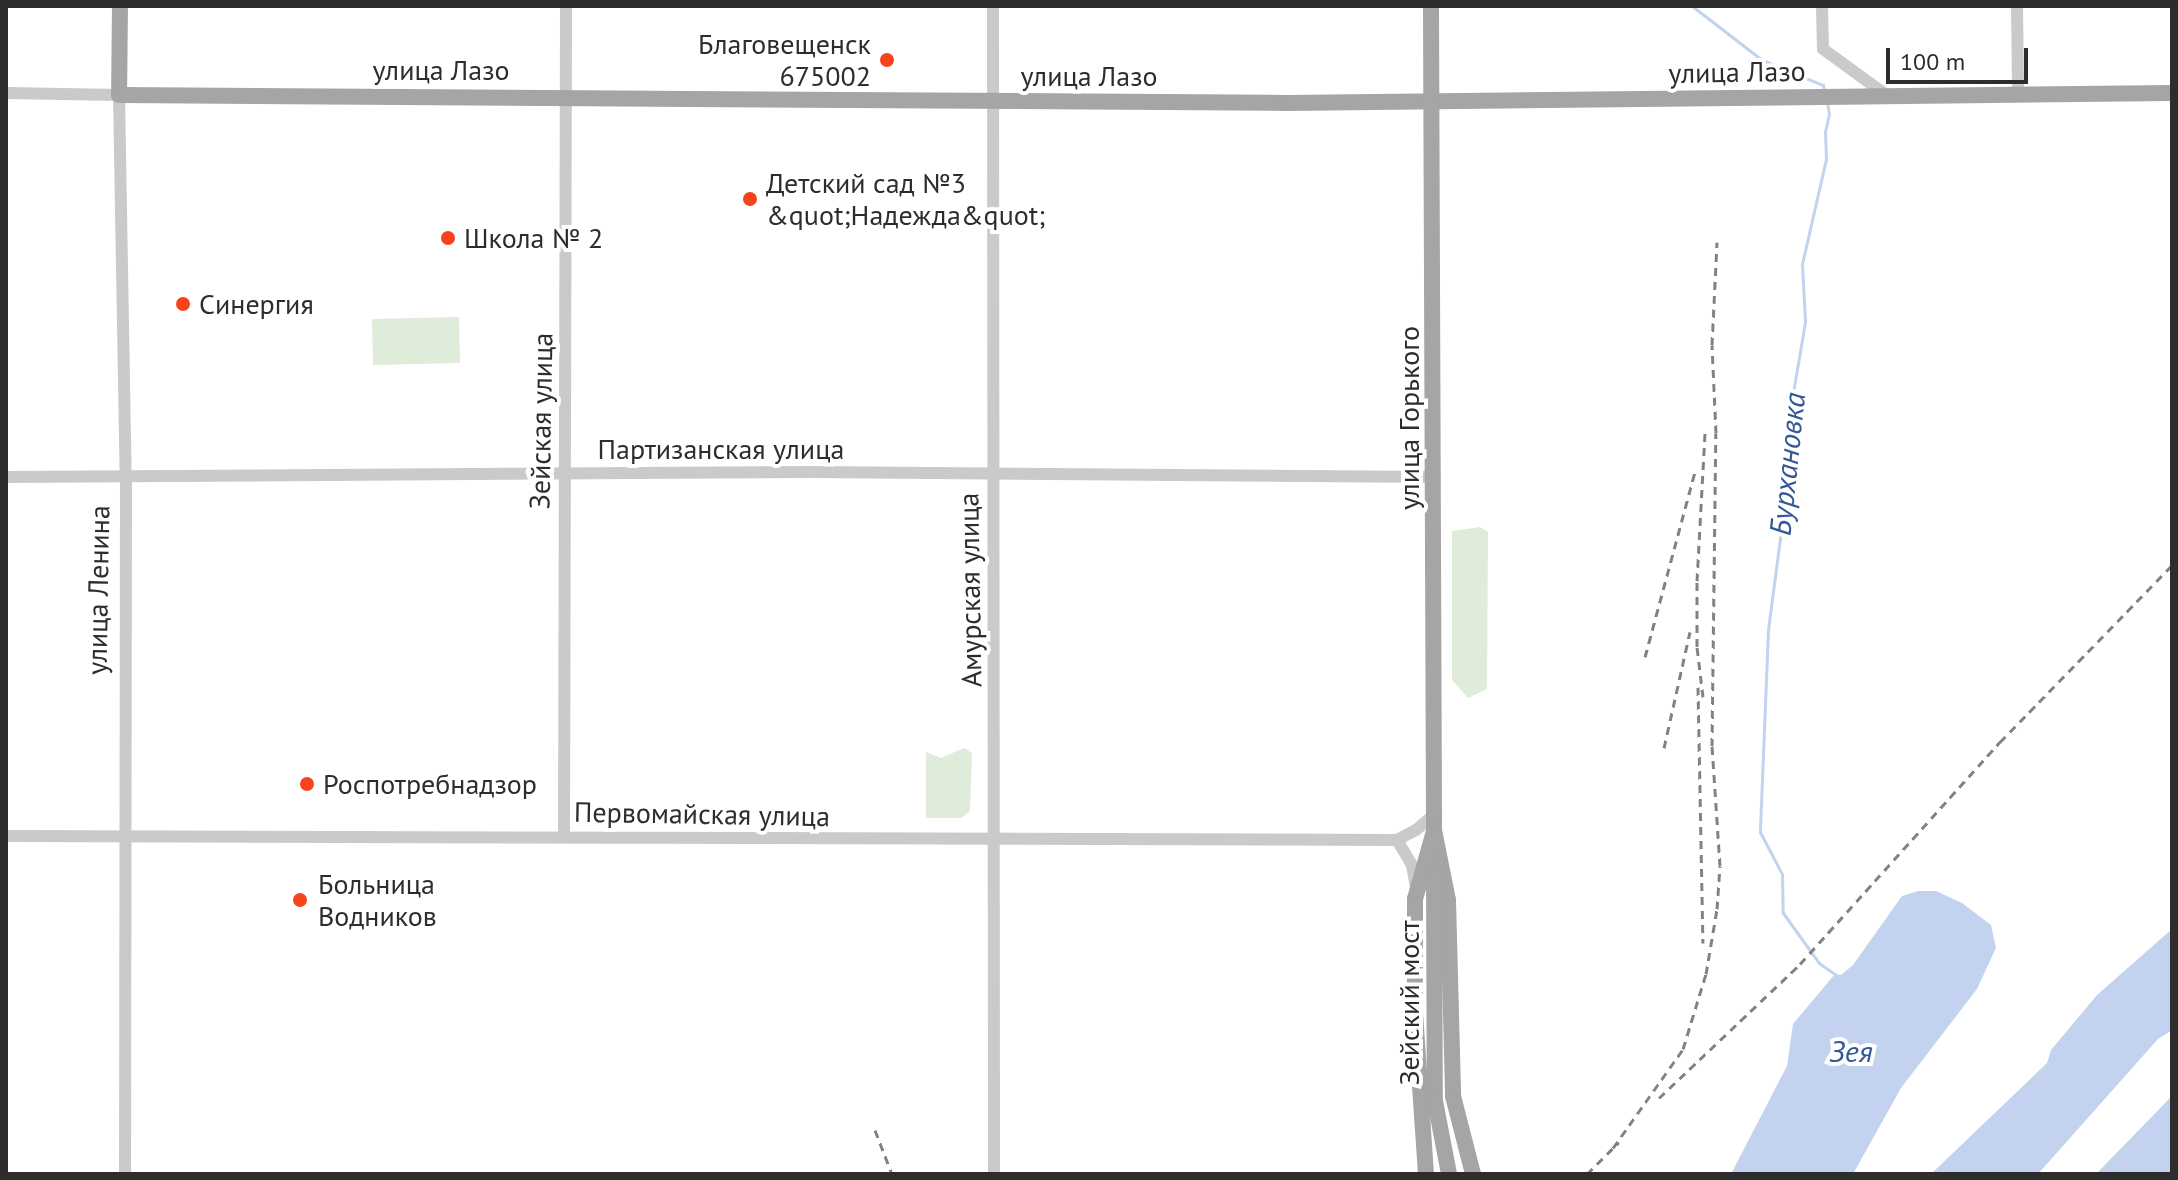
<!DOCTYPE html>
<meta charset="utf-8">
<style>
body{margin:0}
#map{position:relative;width:2178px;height:1180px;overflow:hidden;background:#fff;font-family:"PT Sans",sans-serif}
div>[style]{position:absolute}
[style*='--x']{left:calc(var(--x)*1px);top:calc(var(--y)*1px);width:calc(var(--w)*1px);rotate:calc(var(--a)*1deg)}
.green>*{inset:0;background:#deecd9}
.water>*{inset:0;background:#c3d2ee}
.stream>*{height:3px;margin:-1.5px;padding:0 1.5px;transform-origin:1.5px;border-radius:1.5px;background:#c3d2ee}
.minor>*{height:12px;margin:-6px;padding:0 6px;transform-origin:6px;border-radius:6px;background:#cacaca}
.major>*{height:16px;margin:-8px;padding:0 8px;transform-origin:8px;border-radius:8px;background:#a5a5a5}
.rail>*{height:3px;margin-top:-1.5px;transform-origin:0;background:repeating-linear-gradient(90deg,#828282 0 8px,transparent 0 14px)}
.dots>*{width:22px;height:22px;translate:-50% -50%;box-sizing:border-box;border:4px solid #fff;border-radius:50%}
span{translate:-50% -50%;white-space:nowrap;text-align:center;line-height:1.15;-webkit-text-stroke:8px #fff;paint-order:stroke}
.poi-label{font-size:28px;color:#2d2d2d}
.right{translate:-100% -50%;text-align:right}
.left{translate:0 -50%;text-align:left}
.street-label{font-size:28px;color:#2d2d2d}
.water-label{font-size:30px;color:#335797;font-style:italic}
.frame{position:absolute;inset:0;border:8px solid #2d2d2d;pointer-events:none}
.scale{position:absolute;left:1886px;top:48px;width:142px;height:36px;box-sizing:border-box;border:4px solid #2d2d2d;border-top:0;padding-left:10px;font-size:24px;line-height:28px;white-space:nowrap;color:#2d2d2d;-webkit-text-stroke:6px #fff;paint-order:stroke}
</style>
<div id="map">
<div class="green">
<i style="clip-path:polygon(459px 317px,460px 363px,373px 365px,372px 319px)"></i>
<i style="clip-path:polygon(1480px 527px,1488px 532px,1487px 689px,1468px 698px,1452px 680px,1452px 531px)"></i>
<i style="clip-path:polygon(964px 748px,972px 753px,970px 811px,961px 818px,926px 818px,926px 752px,941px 758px)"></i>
</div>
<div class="water">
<i style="clip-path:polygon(1918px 891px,1936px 891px,1962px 903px,1991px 925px,1996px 948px,1977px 989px,1901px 1088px,1853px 1174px,1731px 1174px,1787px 1066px,1793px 1024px,1835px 974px,1841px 975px,1853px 965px,1902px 896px)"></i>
<i style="clip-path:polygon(2172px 929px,2172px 1030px,2158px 1039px,2038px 1174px,1931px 1174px,2047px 1063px,2051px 1050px,2097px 995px)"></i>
<i style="clip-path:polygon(2172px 1096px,2172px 1174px,2096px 1174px)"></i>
</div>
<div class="stream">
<i style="--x:1692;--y:6;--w:88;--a:37.6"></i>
<i style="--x:1762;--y:60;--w:66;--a:22.3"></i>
<i style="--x:1823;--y:85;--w:6;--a:81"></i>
<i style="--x:1827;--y:102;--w:12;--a:81"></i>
<i style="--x:1829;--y:114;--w:17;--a:103"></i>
<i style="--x:1825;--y:131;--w:28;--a:88"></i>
<i style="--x:1826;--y:159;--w:108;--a:102.9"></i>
<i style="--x:1802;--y:264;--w:58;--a:87"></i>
<i style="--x:1805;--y:322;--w:84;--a:99.6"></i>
<i style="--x:1791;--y:405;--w:27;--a:84"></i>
<i style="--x:1794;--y:432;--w:200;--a:97.5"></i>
<i style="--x:1768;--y:630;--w:202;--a:92.3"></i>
<i style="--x:1760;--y:832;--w:47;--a:62.4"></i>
<i style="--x:1782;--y:874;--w:39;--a:89"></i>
<i style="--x:1783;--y:913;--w:62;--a:54.2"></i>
<i style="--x:1819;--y:963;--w:19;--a:35"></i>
<i style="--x:1835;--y:974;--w:4;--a:90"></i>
</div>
<div class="minor">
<i style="--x:993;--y:6;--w:1168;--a:89.95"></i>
<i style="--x:1822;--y:6;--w:43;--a:88.7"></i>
<i style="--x:1823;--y:49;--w:78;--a:36.1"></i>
<i style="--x:2017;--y:6;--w:87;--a:89.3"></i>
<i style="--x:6;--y:93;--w:113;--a:1"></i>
<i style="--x:119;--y:95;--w:382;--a:89"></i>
<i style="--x:126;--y:477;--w:697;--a:90.08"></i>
<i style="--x:6;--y:477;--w:806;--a:-0.36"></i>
<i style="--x:812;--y:472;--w:623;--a:0.46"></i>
<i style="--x:6;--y:836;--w:1391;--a:0.16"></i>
<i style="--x:1397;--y:840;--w:21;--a:-28"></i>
<i style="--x:1416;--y:830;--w:23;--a:-40"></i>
<i style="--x:564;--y:836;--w:830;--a:-89.86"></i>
<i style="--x:1397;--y:840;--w:29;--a:59"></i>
<i style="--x:1412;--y:865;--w:22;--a:80"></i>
</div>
<div class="major">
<i style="--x:120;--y:6;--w:89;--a:90.6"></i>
<i style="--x:119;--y:95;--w:1168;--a:0.39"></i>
<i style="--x:1287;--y:103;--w:885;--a:-0.65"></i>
<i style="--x:1431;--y:6;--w:824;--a:89.79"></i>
<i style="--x:1434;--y:830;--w:71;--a:78.7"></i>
<i style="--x:1448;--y:900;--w:196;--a:88.5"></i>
<i style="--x:1453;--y:1096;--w:81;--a:75.6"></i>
<i style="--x:1434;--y:869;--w:232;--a:89.8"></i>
<i style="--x:1435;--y:1101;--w:74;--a:79.1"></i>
<i style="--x:1426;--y:1174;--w:161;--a:-93.9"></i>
<i style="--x:1415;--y:1013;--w:114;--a:-90"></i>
<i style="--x:1415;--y:899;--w:71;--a:-74.4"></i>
</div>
<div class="rail">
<i style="--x:1645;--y:657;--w:192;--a:-74.9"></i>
<i style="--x:1698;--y:687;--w:256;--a:88.9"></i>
<i style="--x:1703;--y:697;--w:50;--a:-96.8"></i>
<i style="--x:1697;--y:647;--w:66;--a:-90"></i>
<i style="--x:1697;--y:581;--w:148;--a:-86.9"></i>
<i style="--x:1664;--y:748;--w:119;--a:-77.4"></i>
<i style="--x:1659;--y:1098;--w:195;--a:-43.5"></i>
<i style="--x:1800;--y:964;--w:299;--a:-48"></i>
<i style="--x:2000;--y:742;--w:247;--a:-45.8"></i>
<i style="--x:875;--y:1130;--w:47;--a:68.9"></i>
<i style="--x:1613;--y:1148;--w:121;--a:-54.7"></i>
<i style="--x:1683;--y:1049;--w:78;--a:-73"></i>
<i style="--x:1706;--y:974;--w:66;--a:-80.4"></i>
<i style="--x:1717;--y:909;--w:43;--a:-86"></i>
<i style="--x:1720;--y:866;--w:120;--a:-93.8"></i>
<i style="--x:1712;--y:746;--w:313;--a:-89.3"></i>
<i style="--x:1716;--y:433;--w:88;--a:-92.6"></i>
<i style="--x:1712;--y:345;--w:103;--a:-87.2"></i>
<i style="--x:1587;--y:1174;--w:45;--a:-45"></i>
</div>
<div class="dots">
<i style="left:887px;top:60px;background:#f7431d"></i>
<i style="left:750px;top:199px;background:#f7431d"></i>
<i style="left:448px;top:238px;background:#f7431d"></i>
<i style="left:183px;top:304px;background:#f7431d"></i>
<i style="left:307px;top:784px;background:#f7431d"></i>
<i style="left:300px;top:900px;background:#f7431d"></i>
</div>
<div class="poi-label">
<span class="right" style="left:871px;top:60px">Благовещенск<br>675002</span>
<span class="left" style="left:766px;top:199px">Детский сад №3<br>&amp;quot;Надежда&amp;quot;</span>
<span class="left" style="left:464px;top:238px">Школа № 2</span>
<span class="left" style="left:199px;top:304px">Синергия</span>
<span class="left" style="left:323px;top:784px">Роспотребнадзор</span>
<span class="left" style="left:318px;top:900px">Больница<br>Водников</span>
</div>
<div class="street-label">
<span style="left:441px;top:70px">улица Лазо</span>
<span style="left:1737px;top:72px;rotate:-1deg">улица Лазо</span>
<span style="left:1089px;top:76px">улица Лазо</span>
<span style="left:1409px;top:418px;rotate:-90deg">улица Горького</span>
<span style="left:541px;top:421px;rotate:-89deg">Зейская улица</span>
<span style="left:721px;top:449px">Партизанская улица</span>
<span style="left:98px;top:590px;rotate:-89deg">улица Ленина</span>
<span style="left:970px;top:590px;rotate:-91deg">Амурская улица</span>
<span style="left:702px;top:814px;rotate:1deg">Первомайская улица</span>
<span style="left:1409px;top:1003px;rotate:-90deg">Зейский мост</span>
</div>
<div class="water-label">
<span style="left:1787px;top:464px;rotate:-84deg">Бурхановка</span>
<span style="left:1851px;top:1051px">Зея</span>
</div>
<div class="frame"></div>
<div class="scale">100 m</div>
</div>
